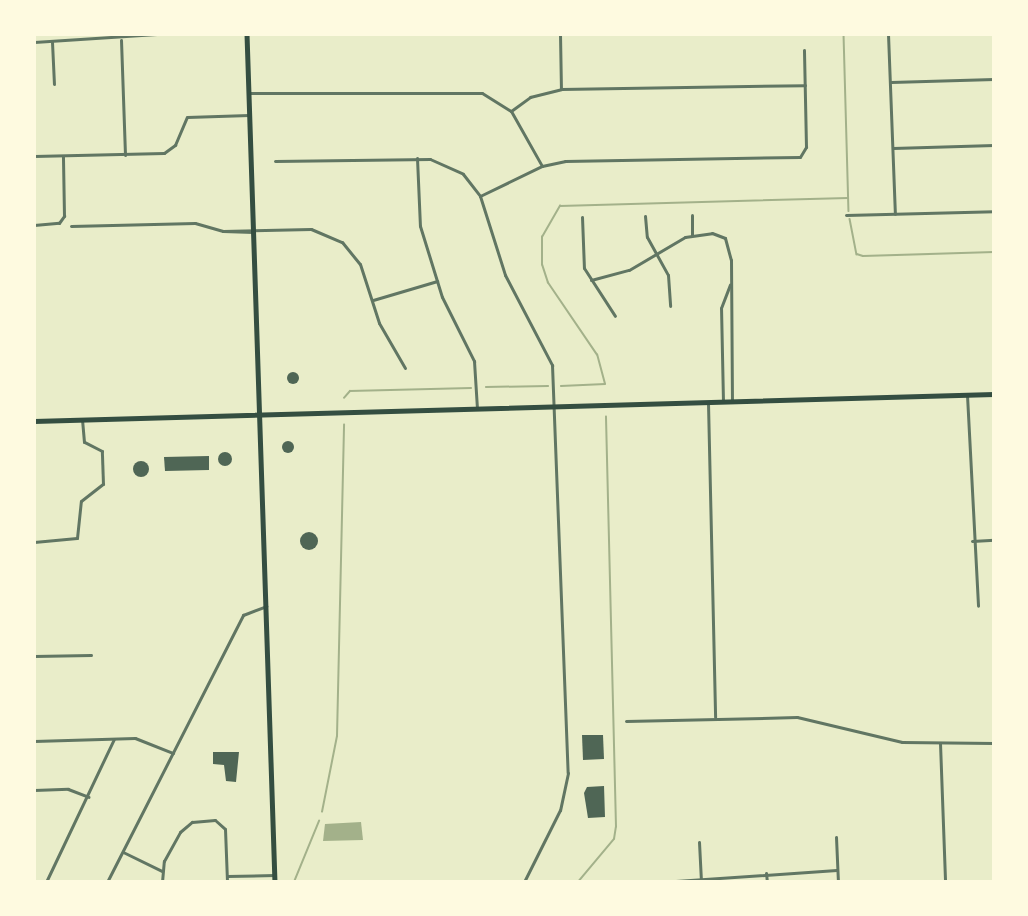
<!DOCTYPE html>
<style>
body{margin:0}
#map{position:relative;width:1028px;height:916px;overflow:hidden;background:#e9edc9;font-family:"Roboto Condensed",sans-serif}
div>[style]{position:absolute}
[style*='--x']{left:calc(var(--x)*1px);top:calc(var(--y)*1px);width:calc(var(--w)*1px);rotate:calc(var(--a)*1deg)}
.water>*{inset:0;background:#a3b18a}
.stream>*{height:1.5px;margin:-0.75px;padding:0 0.75px;transform-origin:0.75px;border-radius:0.75px;background:#a3b18a}
.building>*{inset:0;background:#4f6655}
.round{border-radius:50%}
.minor>*{height:3px;margin:-1.5px;padding:0 1.5px;transform-origin:1.5px;border-radius:1.5px;background:#617663}
.secondary>*{height:4.5px;margin:-2.25px;padding:0 2.25px;transform-origin:2.25px;border-radius:2.25px;background:#344e41}
span{translate:-50% -50%;white-space:nowrap;text-align:center;line-height:1.15;-webkit-text-stroke:4.5px #fefae0;paint-order:stroke}
.frame{position:absolute;inset:0;border:36px solid #fefae0;pointer-events:none}
</style>
<div id="map">
<div class="water">
<i style="clip-path:polygon(361px 822px,363px 840px,323px 841px,325px 824px)"></i>
</div>
<div class="stream">
<i style="--x:844;--y:34;--w:177;--a:88.4"></i>
<i style="--x:850;--y:219;--w:36;--a:79"></i>
<i style="--x:857;--y:254;--w:6;--a:18"></i>
<i style="--x:863;--y:256;--w:131;--a:-1.7"></i>
<i style="--x:561;--y:386;--w:44;--a:-2.6"></i>
<i style="--x:605;--y:384;--w:30;--a:-105"></i>
<i style="--x:597;--y:355;--w:87;--a:-124.2"></i>
<i style="--x:548;--y:283;--w:19;--a:-108"></i>
<i style="--x:542;--y:265;--w:28;--a:-90"></i>
<i style="--x:542;--y:237;--w:36;--a:-60"></i>
<i style="--x:560;--y:206;--w:288;--a:-1.6"></i>
<i style="--x:486;--y:387;--w:62;--a:-0.9"></i>
<i style="--x:344;--y:398;--w:9;--a:-49"></i>
<i style="--x:350;--y:391;--w:121;--a:-1.4"></i>
<i style="--x:322;--y:812;--w:77;--a:-78.8"></i>
<i style="--x:337;--y:736;--w:311;--a:-88.7"></i>
<i style="--x:294;--y:882;--w:66;--a:-67.7"></i>
<i style="--x:578;--y:882;--w:56;--a:-50.1"></i>
<i style="--x:614;--y:839;--w:12;--a:-81"></i>
<i style="--x:616;--y:827;--w:410;--a:-91.4"></i>
</div>
<div class="building">
<i class="round" style="left:287px;top:372px;width:12px;height:12px"></i>
<i class="round" style="left:282px;top:441px;width:12px;height:12px"></i>
<i class="round" style="left:218px;top:452px;width:14px;height:14px"></i>
<i style="clip-path:polygon(209px 456px,209px 470px,165px 471px,164px 457px)"></i>
<i class="round" style="left:133px;top:461px;width:16px;height:16px"></i>
<i class="round" style="left:300px;top:532px;width:18px;height:18px"></i>
<i style="clip-path:polygon(582px 735px,603px 735px,604px 759px,583px 760px)"></i>
<i style="clip-path:polygon(213px 752px,239px 752px,236px 782px,226px 781px,224px 765px,213px 764px)"></i>
<i style="clip-path:polygon(604px 786px,605px 817px,588px 818px,584px 793px,587px 787px)"></i>
</div>
<div class="minor">
<i style="--x:560;--y:34;--w:55;--a:89"></i>
<i style="--x:888;--y:34;--w:180;--a:87.8"></i>
<i style="--x:121;--y:40;--w:115;--a:88"></i>
<i style="--x:34;--y:42;--w:123;--a:-3.7"></i>
<i style="--x:52;--y:42;--w:42;--a:87.3"></i>
<i style="--x:891;--y:82;--w:103;--a:-1.7"></i>
<i style="--x:249;--y:93;--w:233;--a:0"></i>
<i style="--x:482;--y:93;--w:34;--a:32"></i>
<i style="--x:511;--y:111;--w:63;--a:60.6"></i>
<i style="--x:511;--y:111;--w:24;--a:-36"></i>
<i style="--x:530;--y:97;--w:32;--a:-14"></i>
<i style="--x:561;--y:89;--w:244;--a:-0.9"></i>
<i style="--x:893;--y:148;--w:101;--a:-1.7"></i>
<i style="--x:34;--y:156;--w:130;--a:-1.3"></i>
<i style="--x:164;--y:153;--w:14;--a:-36"></i>
<i style="--x:175;--y:145;--w:30;--a:-67"></i>
<i style="--x:187;--y:117;--w:62;--a:-1.8"></i>
<i style="--x:417;--y:158;--w:68;--a:87.5"></i>
<i style="--x:420;--y:226;--w:74;--a:72.8"></i>
<i style="--x:442;--y:297;--w:72;--a:63.4"></i>
<i style="--x:474;--y:361;--w:48;--a:86.4"></i>
<i style="--x:275;--y:161;--w:155;--a:-0.7"></i>
<i style="--x:430;--y:159;--w:36;--a:24"></i>
<i style="--x:463;--y:174;--w:28;--a:52"></i>
<i style="--x:480;--y:196;--w:83;--a:72.4"></i>
<i style="--x:505;--y:275;--w:102;--a:62.4"></i>
<i style="--x:552;--y:365;--w:408;--a:87.8"></i>
<i style="--x:568;--y:773;--w:38;--a:102"></i>
<i style="--x:560;--y:810;--w:80;--a:116.6"></i>
<i style="--x:480;--y:196;--w:69;--a:-25.8"></i>
<i style="--x:542;--y:166;--w:24;--a:-12"></i>
<i style="--x:565;--y:161;--w:235;--a:-1"></i>
<i style="--x:800;--y:157;--w:12;--a:-59"></i>
<i style="--x:806;--y:147;--w:97;--a:-91.2"></i>
<i style="--x:846;--y:215;--w:148;--a:-1.5"></i>
<i style="--x:645;--y:216;--w:21;--a:85"></i>
<i style="--x:647;--y:237;--w:43;--a:61.1"></i>
<i style="--x:668;--y:275;--w:31;--a:86"></i>
<i style="--x:582;--y:217;--w:51;--a:87.8"></i>
<i style="--x:584;--y:268;--w:57;--a:57.1"></i>
<i style="--x:34;--y:225;--w:25;--a:-5"></i>
<i style="--x:59;--y:223;--w:9;--a:-54"></i>
<i style="--x:64;--y:216;--w:60;--a:-91"></i>
<i style="--x:71;--y:226;--w:124;--a:-1.4"></i>
<i style="--x:195;--y:223;--w:29;--a:16"></i>
<i style="--x:253;--y:232;--w:30;--a:-178"></i>
<i style="--x:223;--y:231;--w:88;--a:-1.3"></i>
<i style="--x:311;--y:229;--w:34;--a:23"></i>
<i style="--x:342;--y:242;--w:28;--a:51"></i>
<i style="--x:360;--y:264;--w:62;--a:72.1"></i>
<i style="--x:379;--y:323;--w:52;--a:60"></i>
<i style="--x:692;--y:235;--w:20;--a:-90"></i>
<i style="--x:591;--y:280;--w:39;--a:-15"></i>
<i style="--x:629;--y:270;--w:65;--a:-30.5"></i>
<i style="--x:685;--y:237;--w:27;--a:-8"></i>
<i style="--x:712;--y:233;--w:14;--a:21"></i>
<i style="--x:725;--y:238;--w:23;--a:75"></i>
<i style="--x:731;--y:260;--w:142;--a:89.6"></i>
<i style="--x:373;--y:300;--w:67;--a:-16.5"></i>
<i style="--x:967;--y:395;--w:211;--a:87"></i>
<i style="--x:723;--y:402;--w:94;--a:-91.2"></i>
<i style="--x:721;--y:308;--w:25;--a:-69"></i>
<i style="--x:708;--y:403;--w:314;--a:88.7"></i>
<i style="--x:972;--y:541;--w:22;--a:-3"></i>
<i style="--x:34;--y:542;--w:43;--a:-5.3"></i>
<i style="--x:77;--y:538;--w:37;--a:-84"></i>
<i style="--x:81;--y:501;--w:28;--a:-38"></i>
<i style="--x:103;--y:484;--w:33;--a:-92"></i>
<i style="--x:102;--y:451;--w:20;--a:-153"></i>
<i style="--x:84;--y:442;--w:22;--a:-95"></i>
<i style="--x:34;--y:656;--w:57;--a:-1"></i>
<i style="--x:626;--y:721;--w:171;--a:-1.3"></i>
<i style="--x:797;--y:717;--w:108;--a:13.4"></i>
<i style="--x:902;--y:742;--w:92;--a:0.6"></i>
<i style="--x:34;--y:741;--w:101;--a:-1.7"></i>
<i style="--x:135;--y:738;--w:41;--a:21.5"></i>
<i style="--x:940;--y:743;--w:139;--a:87.9"></i>
<i style="--x:34;--y:790;--w:34;--a:-2"></i>
<i style="--x:68;--y:789;--w:22;--a:21"></i>
<i style="--x:836;--y:837;--w:45;--a:87.5"></i>
<i style="--x:699;--y:842;--w:40;--a:87.1"></i>
<i style="--x:123;--y:852;--w:43;--a:26"></i>
<i style="--x:766;--y:873;--w:9;--a:84"></i>
<i style="--x:227;--y:876;--w:48;--a:-1.2"></i>
<i style="--x:46;--y:882;--w:158;--a:-64.6"></i>
<i style="--x:107;--y:882;--w:300;--a:-63"></i>
<i style="--x:243;--y:615;--w:25;--a:-21"></i>
<i style="--x:162;--y:882;--w:21;--a:-85"></i>
<i style="--x:164;--y:861;--w:33;--a:-61"></i>
<i style="--x:180;--y:832;--w:16;--a:-40"></i>
<i style="--x:192;--y:822;--w:23;--a:-5"></i>
<i style="--x:215;--y:820;--w:13;--a:42"></i>
<i style="--x:225;--y:829;--w:53;--a:87.8"></i>
<i style="--x:661;--y:882;--w:176;--a:-3.9"></i>
</div>
<div class="secondary">
<i style="--x:247;--y:34;--w:848;--a:88.11"></i>
<i style="--x:34;--y:421;--w:960;--a:-1.61"></i>
</div>
<div class="frame"></div>
</div>
